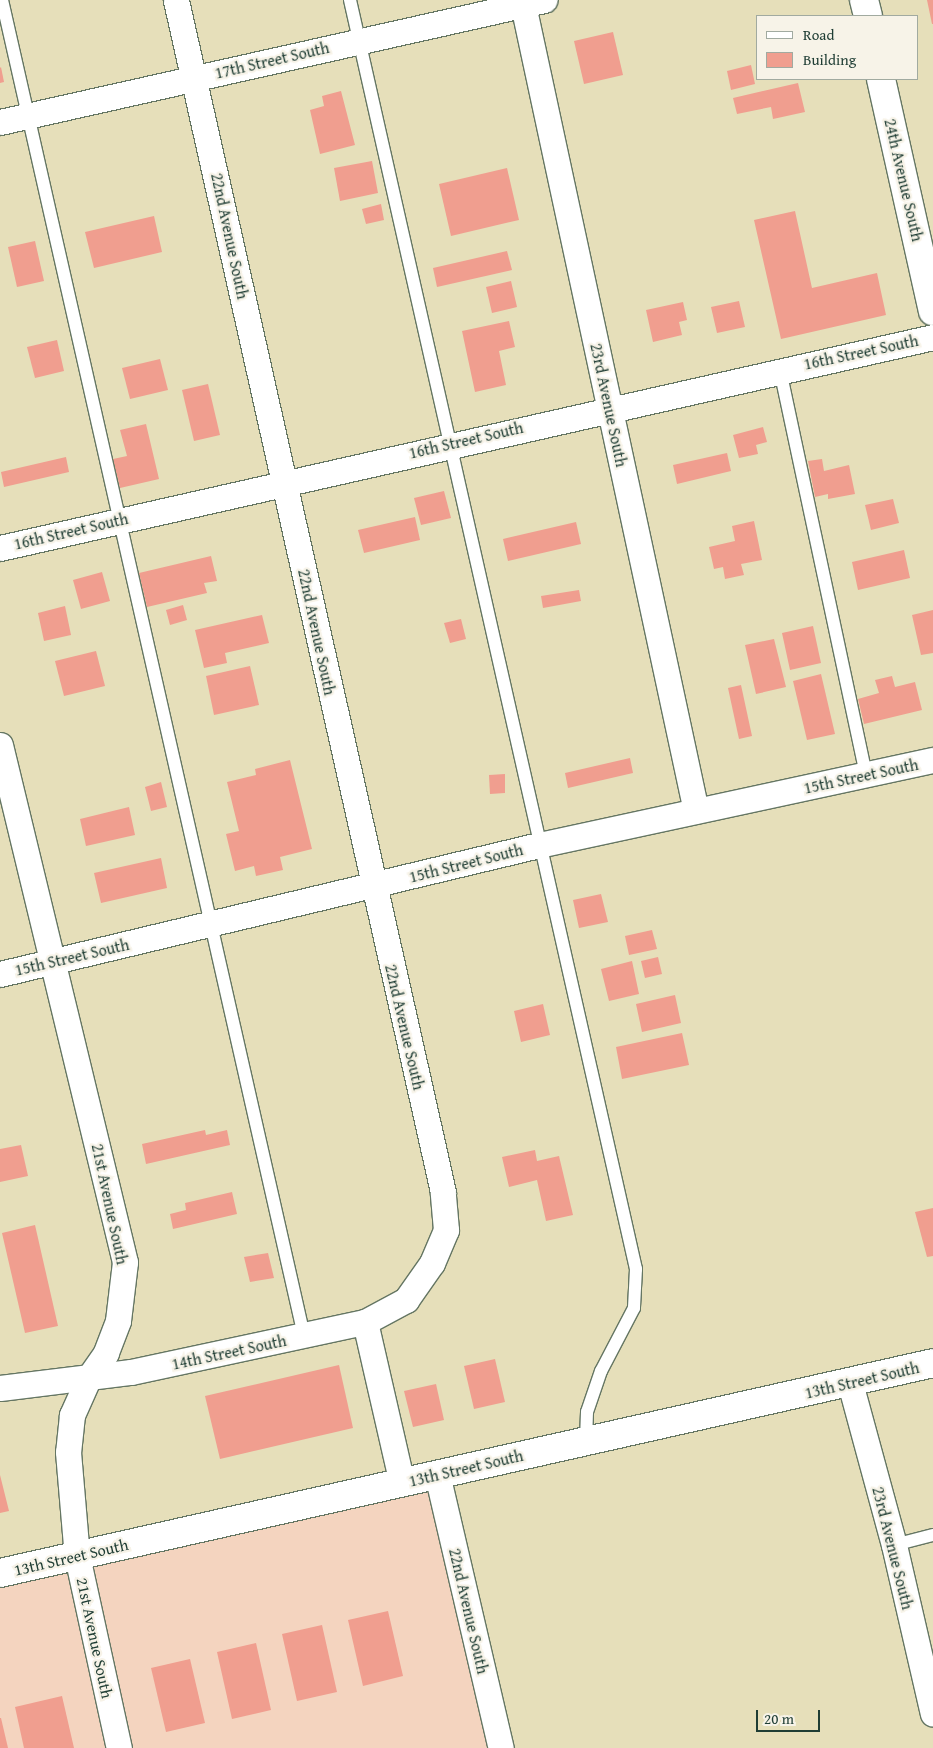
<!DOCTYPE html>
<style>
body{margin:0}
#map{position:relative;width:933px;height:1748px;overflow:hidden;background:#e6dfba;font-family:"Gentium Book Plus",serif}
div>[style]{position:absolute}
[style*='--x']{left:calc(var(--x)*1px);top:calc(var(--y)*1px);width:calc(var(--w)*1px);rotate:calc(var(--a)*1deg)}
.built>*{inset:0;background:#f4d4bf}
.building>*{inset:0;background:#f09e8f}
.roads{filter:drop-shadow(1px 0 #657663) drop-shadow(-1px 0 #657663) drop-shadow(0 1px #657663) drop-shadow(0 -1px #657663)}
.service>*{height:12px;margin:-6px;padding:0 6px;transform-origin:6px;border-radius:6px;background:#fff}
.minor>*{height:25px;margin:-12.5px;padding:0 12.5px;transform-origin:12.5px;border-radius:12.5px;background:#fff}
.tertiary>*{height:28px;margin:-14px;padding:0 14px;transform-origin:14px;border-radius:14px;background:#fff}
span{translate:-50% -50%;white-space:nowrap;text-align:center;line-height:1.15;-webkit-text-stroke:4.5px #f7f3e8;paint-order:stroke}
.street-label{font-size:16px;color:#1f3d34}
.legend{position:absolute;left:756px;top:15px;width:162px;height:65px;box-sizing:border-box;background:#f7f3e8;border:1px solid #a1aaa0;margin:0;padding:6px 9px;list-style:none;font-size:15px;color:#1f3d34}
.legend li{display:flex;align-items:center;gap:10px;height:25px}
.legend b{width:25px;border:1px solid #a1aaa0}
.scale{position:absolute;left:756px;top:1710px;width:64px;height:22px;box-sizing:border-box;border:2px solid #1f3d34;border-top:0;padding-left:6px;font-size:15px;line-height:18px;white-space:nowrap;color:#1f3d34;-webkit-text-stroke:4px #f7f3e8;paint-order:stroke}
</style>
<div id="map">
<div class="built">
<i style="clip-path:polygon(437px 1474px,501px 1748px,0 1748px,0 1573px)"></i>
</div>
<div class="building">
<i style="clip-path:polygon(927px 0,933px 0,933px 24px,932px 24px)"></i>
<i style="clip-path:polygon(613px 32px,623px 75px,584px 84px,574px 41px)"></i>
<i style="clip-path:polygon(751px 65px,755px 84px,731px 90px,727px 71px)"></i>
<i style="clip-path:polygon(1px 67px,4px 82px,0 83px,0 68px)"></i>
<i style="clip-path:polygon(798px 83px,805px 112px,773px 119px,771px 107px,737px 114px,733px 98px)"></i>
<i style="clip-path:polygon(341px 91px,355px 145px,320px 154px,310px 110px,324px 106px,322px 96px)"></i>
<i style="clip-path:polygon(372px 161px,378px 193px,340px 201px,334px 168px)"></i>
<i style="clip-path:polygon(507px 168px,519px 220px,451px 236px,439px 184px)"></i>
<i style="clip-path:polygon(381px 204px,384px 220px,366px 224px,362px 209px)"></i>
<i style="clip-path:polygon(795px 211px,812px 288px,877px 273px,886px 315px,781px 339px,754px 220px)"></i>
<i style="clip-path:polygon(154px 216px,162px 252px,94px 268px,85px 232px)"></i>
<i style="clip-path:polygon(35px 241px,44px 281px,17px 287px,8px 247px)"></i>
<i style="clip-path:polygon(507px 251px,512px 270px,437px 287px,433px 268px)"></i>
<i style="clip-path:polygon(511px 281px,517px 307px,492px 313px,486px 287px)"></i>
<i style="clip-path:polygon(739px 301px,745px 327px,717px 333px,711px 307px)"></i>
<i style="clip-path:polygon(683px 302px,687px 320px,679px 322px,682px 335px,653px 342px,646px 310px)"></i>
<i style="clip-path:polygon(509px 321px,515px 347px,499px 351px,506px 385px,475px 392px,462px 331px)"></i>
<i style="clip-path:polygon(57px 340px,64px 371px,35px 378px,27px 347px)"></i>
<i style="clip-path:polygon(160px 359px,168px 390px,130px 399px,122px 368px)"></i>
<i style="clip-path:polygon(208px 384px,220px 435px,194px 441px,182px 390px)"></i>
<i style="clip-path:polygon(146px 424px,159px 479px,120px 488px,113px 459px,127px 456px,120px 430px)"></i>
<i style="clip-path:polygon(763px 427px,767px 442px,756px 445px,758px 454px,739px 458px,733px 435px)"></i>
<i style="clip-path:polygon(727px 453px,731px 471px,677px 484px,673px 465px)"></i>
<i style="clip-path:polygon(66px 457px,69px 472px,4px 487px,1px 472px)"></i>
<i style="clip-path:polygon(822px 459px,824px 471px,849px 465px,855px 494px,828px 499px,828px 494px,815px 497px,808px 461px)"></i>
<i style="clip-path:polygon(444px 491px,451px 518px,421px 525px,414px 498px)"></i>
<i style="clip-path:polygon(893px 499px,899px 523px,871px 530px,865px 505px)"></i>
<i style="clip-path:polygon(415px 517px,420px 540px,364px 553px,358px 530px)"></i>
<i style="clip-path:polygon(754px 521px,762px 560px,741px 564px,744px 575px,725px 579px,723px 567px,714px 569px,709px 547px,735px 541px,732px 526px)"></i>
<i style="clip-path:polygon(576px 522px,581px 544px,508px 561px,503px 539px)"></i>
<i style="clip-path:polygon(904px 550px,910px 578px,858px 590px,852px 562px)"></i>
<i style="clip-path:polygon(211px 556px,217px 581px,204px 583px,207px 593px,147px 607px,139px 573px)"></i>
<i style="clip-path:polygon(102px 572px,110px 601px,81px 609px,73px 580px)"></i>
<i style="clip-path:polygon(579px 590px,581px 601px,543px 608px,541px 596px)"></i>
<i style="clip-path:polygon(183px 605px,187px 620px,170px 625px,166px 610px)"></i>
<i style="clip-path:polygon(65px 606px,71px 635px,44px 641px,38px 613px)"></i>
<i style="clip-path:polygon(933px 610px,933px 653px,921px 655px,912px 615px)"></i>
<i style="clip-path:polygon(262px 615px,269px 643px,225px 653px,227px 663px,204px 668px,195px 630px)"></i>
<i style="clip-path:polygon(461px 619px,466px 639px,450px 643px,444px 623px)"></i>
<i style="clip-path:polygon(813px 626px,821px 663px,790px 670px,782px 633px)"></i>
<i style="clip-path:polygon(774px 639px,786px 687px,756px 694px,745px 645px)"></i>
<i style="clip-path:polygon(96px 651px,105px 686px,64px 696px,55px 661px)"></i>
<i style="clip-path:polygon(250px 666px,259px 705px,214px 715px,206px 676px)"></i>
<i style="clip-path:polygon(821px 674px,835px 734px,807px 740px,793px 681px)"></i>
<i style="clip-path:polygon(892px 676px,895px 687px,915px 682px,922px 710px,864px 724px,858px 699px,879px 693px,875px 680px)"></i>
<i style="clip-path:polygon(741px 685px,752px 736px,739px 739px,728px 688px)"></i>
<i style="clip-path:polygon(630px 758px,633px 773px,568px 788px,565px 773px)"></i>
<i style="clip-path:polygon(290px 760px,312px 849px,280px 857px,283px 870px,256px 876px,254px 866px,235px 871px,226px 834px,239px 831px,227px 782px,256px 775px,255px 769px)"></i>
<i style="clip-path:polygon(505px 774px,505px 793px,490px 794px,489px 775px)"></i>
<i style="clip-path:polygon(161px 782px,167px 807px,151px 811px,145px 787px)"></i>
<i style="clip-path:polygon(129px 807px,135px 835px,86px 846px,80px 819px)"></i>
<i style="clip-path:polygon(161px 858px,167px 888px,101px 903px,94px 873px)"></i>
<i style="clip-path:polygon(601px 894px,608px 922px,579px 928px,573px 900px)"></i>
<i style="clip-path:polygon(652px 930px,657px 949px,629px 955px,625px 936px)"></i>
<i style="clip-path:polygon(658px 957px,662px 974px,645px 978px,641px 961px)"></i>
<i style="clip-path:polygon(632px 961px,639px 994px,609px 1001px,601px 969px)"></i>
<i style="clip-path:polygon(675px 995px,681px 1023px,642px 1032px,636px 1004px)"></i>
<i style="clip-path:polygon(543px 1004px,550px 1035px,521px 1042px,514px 1011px)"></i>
<i style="clip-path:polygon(682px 1033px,689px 1065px,622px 1079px,616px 1047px)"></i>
<i style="clip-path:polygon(205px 1130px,206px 1135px,227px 1130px,230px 1145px,146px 1164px,142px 1144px)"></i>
<i style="clip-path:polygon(21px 1145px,28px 1176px,0 1182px,0 1149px)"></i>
<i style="clip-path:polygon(535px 1150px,537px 1161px,559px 1156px,573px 1215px,546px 1221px,537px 1180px,509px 1187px,502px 1157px)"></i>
<i style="clip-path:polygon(232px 1192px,237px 1214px,173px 1229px,170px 1214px,186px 1210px,185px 1203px)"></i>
<i style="clip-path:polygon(933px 1208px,933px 1256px,927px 1257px,915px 1212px)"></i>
<i style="clip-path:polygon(35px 1225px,58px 1326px,25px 1333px,2px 1233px)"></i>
<i style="clip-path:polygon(268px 1253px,274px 1278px,250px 1282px,244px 1257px)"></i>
<i style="clip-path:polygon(495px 1359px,505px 1402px,474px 1409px,464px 1366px)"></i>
<i style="clip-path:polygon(339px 1365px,353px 1428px,220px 1459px,205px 1396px)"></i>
<i style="clip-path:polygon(436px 1384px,444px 1420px,413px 1427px,404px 1391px)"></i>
<i style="clip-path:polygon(0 1475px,9px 1511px,0 1513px)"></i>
<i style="clip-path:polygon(388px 1611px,403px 1676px,363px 1686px,348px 1620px)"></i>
<i style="clip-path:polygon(322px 1625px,337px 1692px,297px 1701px,282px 1634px)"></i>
<i style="clip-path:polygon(256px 1643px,271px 1710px,232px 1719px,217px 1652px)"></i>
<i style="clip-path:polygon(190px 1659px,205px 1723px,166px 1732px,151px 1668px)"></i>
<i style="clip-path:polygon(62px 1696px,74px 1748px,24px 1748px,15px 1707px)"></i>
<i style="clip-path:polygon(0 1718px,1px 1718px,8px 1748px,0 1748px)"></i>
</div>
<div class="roads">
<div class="service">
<i style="--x:2;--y:0;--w:1370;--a:77.26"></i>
<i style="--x:350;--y:0;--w:1301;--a:77.3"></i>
<i style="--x:636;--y:1269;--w:39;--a:93"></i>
<i style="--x:634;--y:1308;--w:71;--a:117.6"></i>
<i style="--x:601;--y:1371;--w:43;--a:108.9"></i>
<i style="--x:587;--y:1412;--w:29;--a:92"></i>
<i style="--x:780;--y:370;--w:414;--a:78"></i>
<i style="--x:894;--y:1545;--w:40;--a:-14.4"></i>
</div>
<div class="minor">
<i style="--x:522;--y:0;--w:829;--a:77.89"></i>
<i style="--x:0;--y:122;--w:558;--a:-12.64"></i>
<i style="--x:0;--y:548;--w:957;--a:-12.74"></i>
<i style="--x:0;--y:745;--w:532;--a:76.41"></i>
<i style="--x:125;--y:1262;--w:59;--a:96.8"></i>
<i style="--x:118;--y:1321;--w:34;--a:111"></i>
<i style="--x:106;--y:1353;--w:29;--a:125"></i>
<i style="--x:89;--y:1377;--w:42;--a:114.1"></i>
<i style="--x:72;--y:1415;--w:37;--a:96"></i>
<i style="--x:68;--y:1452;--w:104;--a:85.1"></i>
<i style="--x:77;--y:1556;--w:197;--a:77.7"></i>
<i style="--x:0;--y:974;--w:554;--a:-13.46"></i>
<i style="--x:539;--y:845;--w:403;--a:-12.2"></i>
<i style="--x:365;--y:1322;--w:165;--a:77.1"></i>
<i style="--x:850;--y:1383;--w:168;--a:74.8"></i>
<i style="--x:894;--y:1545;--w:173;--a:77"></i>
<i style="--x:0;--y:1388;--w:132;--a:-7"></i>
<i style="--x:131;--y:1372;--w:239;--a:-12.1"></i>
<i style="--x:365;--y:1322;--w:47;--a:-28.2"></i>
<i style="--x:406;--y:1300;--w:45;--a:-54.9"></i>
<i style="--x:432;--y:1263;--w:36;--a:-67"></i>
<i style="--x:446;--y:1230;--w:38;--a:-95"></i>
<i style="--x:443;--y:1192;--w:1222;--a:-102.63"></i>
<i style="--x:437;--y:1474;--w:281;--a:76.9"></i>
</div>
<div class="tertiary">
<i style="--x:864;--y:0;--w:16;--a:76"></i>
<i style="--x:881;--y:79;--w:238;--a:77.4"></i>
<i style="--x:0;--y:1573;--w:956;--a:-12.68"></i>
</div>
</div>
<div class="street-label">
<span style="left:272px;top:60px;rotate:-13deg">17th Street South</span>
<span style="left:904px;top:180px;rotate:77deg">24th Avenue South</span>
<span style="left:230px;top:236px;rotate:78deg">22nd Avenue South</span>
<span style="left:861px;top:352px;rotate:-12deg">16th Street South</span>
<span style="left:609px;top:405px;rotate:78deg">23rd Avenue South</span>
<span style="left:466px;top:440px;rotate:-13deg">16th Street South</span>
<span style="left:71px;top:531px;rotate:-13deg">16th Street South</span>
<span style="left:317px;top:632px;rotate:78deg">22nd Avenue South</span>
<span style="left:861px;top:776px;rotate:-12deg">15th Street South</span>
<span style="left:466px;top:863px;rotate:-14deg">15th Street South</span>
<span style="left:72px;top:957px;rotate:-13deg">15th Street South</span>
<span style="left:405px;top:1027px;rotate:77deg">22nd Avenue South</span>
<span style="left:110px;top:1204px;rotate:78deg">21st Avenue South</span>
<span style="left:229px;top:1352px;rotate:-12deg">14th Street South</span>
<span style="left:862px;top:1380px;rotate:-13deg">13th Street South</span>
<span style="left:466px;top:1468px;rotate:-13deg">13th Street South</span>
<span style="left:893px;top:1548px;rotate:76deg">23rd Avenue South</span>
<span style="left:71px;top:1557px;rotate:-13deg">13th Street South</span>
<span style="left:469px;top:1611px;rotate:77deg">22nd Avenue South</span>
<span style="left:95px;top:1638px;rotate:78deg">21st Avenue South</span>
</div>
<ul class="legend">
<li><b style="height:6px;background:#fff"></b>Road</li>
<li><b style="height:14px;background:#f09e8f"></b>Building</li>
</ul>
<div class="scale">20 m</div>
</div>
